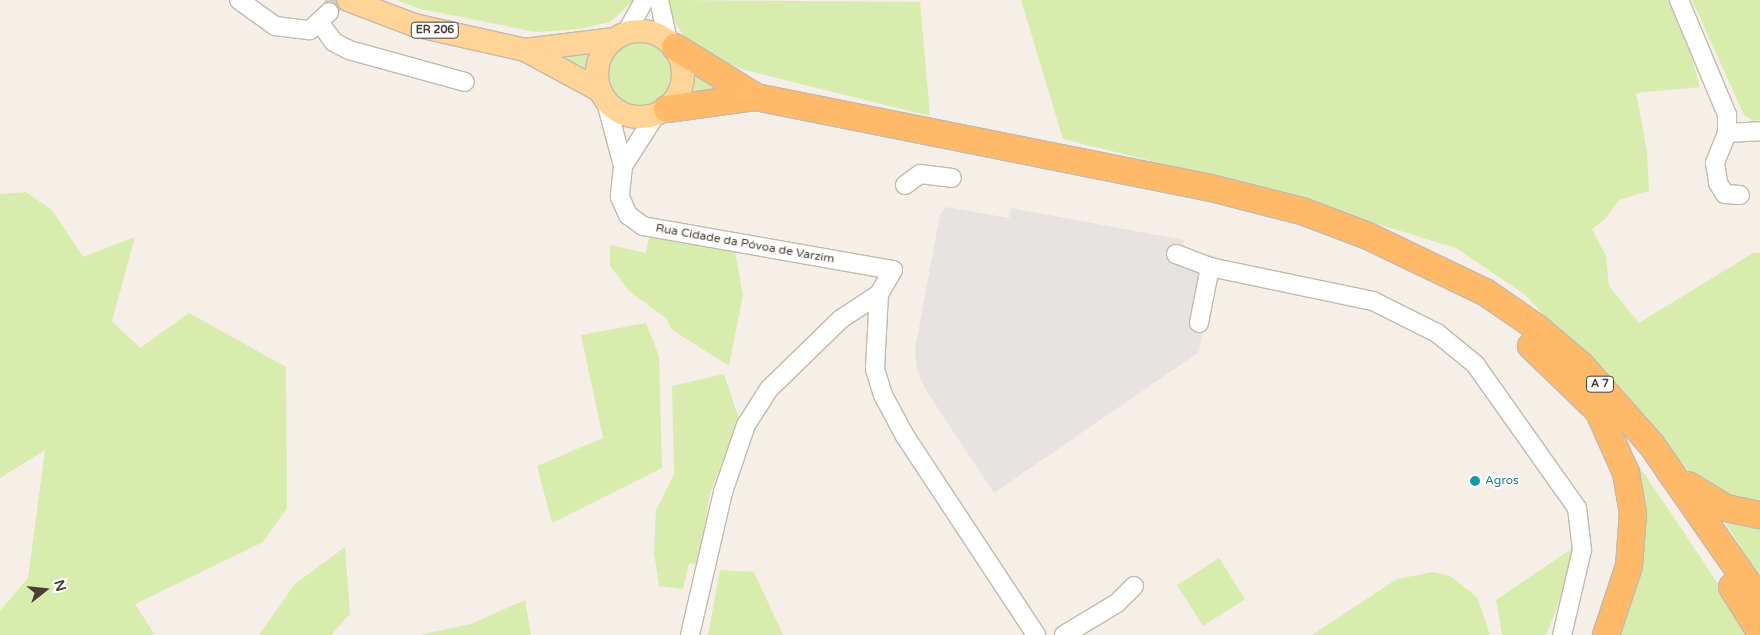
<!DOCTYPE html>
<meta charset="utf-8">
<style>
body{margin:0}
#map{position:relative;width:1760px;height:635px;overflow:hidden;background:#f5efe7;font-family:"Varela Round",sans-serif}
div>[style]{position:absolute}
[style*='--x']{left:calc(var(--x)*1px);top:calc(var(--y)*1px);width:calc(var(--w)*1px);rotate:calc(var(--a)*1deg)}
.green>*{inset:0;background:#d8ecad}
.round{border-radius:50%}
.parking>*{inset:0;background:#e6e3e0}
.minor-tunnel>*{height:18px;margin-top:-9px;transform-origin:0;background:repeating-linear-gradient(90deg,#d3ccc4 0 18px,transparent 0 27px)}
.roads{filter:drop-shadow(1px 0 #c4b9ac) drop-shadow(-1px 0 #c4b9ac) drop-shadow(0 1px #c4b9ac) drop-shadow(0 -1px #c4b9ac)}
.minor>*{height:18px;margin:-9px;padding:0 9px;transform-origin:9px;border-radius:9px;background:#fff}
.major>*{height:22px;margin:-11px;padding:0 11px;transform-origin:11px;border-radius:11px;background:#ffd497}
.major>.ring{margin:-11px;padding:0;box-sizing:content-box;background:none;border:22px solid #ffd497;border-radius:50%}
.highway>*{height:26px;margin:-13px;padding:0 13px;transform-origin:13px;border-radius:13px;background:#ffba69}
.dots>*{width:14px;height:14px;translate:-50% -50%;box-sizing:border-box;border:2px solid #fff;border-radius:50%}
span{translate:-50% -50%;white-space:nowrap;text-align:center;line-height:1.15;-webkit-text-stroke:4.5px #fff;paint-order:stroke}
.shield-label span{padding:1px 4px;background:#fff;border:1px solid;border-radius:4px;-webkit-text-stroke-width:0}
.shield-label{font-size:11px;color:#493f36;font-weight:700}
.street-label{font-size:12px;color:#493f36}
.culture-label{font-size:12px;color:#0d838f}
.left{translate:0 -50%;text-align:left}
.north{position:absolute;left:20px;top:565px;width:50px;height:50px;-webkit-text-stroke:4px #fff;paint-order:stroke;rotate:74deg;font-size:14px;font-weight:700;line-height:20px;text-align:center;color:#493f36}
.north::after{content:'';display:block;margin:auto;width:18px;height:22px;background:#493f36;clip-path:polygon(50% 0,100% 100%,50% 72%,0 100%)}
</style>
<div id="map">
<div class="green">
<i style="clip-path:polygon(396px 0,634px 0,610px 22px,580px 29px,536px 32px,421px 9px)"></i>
<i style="clip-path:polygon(669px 0,920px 2px,930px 116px,745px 70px,706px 55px,685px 38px,671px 16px)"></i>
<i style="clip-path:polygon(1021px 0,1670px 0,1687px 41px,1700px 87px,1636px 93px,1647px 151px,1649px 191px,1619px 200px,1605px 219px,1592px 229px,1606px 256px,1609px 286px,1639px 323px,1753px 253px,1760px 253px,1760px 504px,1701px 486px,1659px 436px,1524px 294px,1456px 248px,1257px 187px,1063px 139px)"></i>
<i style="clip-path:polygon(1692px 0,1760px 0,1760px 120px,1753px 121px,1744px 115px)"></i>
<i class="round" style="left:607px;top:41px;width:68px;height:68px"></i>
<i style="clip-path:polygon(590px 49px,586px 77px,548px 54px)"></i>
<i style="clip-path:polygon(695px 68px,740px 88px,688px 98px,694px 82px)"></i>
<i style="clip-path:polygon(26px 192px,52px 210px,83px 257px,135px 237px,112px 321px,140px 348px,189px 313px,286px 367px,287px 508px,263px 542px,135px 604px,155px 635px,0 635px,0 611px,28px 578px,45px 450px,0 478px,0 194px)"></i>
<i style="clip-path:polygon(649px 237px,735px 252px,743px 295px,729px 366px,671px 329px,667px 319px,629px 291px,610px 266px,610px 245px,646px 253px)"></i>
<i style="clip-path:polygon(646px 323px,659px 356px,662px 468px,552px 523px,537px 466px,603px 438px,581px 335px)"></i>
<i style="clip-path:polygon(724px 374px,739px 419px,710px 493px,699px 565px,689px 563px,683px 589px,659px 586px,654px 552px,656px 511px,674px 474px,672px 386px)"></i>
<i style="clip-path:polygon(1622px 441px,1681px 528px,1752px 635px,1612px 635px,1633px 584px)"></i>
<i style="clip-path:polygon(1718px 511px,1760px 522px,1760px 578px)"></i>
<i style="clip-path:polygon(345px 547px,350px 614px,331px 635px,259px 635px,295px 584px)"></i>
<i style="clip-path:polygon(1571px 549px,1573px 567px,1546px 635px,1502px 635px,1496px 600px)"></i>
<i style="clip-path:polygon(1219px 558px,1245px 599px,1203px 626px,1177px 585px)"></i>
<i style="clip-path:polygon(720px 570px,754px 572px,783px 635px,708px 635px)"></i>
<i style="clip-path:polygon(1433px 572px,1450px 576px,1477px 597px,1490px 635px,1312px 635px,1397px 579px)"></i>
<i style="clip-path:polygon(525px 600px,531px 635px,419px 635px,471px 624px)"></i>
</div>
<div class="parking">
<i style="clip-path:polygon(946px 207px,1009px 218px,1011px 208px,1184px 240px,1183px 250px,1216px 256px,1199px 352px,994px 493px,925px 389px,917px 370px,915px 349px,940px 215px)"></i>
</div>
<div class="minor-tunnel">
<i style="--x:329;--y:12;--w:14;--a:-60"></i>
</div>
<div class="roads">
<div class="minor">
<i style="--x:239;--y:0;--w:44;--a:35.8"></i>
<i style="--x:275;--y:26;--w:35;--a:7"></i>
<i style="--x:310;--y:30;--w:26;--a:-43"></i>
<i style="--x:659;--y:0;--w:42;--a:77.6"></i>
<i style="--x:1679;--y:0;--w:125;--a:67.3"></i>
<i style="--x:1727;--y:115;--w:18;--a:90"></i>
<i style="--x:1727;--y:133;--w:32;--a:112"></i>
<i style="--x:1715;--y:163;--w:20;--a:81"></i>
<i style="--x:1718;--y:183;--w:13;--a:58"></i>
<i style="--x:1725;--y:194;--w:15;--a:4"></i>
<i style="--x:320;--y:23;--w:24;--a:54"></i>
<i style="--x:334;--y:42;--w:17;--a:28"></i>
<i style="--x:349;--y:50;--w:120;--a:15.4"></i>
<i style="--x:626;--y:33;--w:38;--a:-61"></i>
<i style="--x:606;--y:102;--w:66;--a:75.1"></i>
<i style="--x:623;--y:166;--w:31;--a:96"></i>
<i style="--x:620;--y:197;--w:20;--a:66"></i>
<i style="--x:628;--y:215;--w:19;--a:36"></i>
<i style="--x:643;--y:226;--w:254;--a:10"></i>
<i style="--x:893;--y:270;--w:28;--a:120"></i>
<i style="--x:879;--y:294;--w:75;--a:93.1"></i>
<i style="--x:875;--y:369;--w:27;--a:73"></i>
<i style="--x:883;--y:395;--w:47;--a:61.8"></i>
<i style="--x:905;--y:436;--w:238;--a:56.6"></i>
<i style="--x:1727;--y:133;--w:33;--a:-3"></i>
<i style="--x:623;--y:166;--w:59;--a:-57.4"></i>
<i style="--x:905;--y:185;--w:19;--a:-36"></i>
<i style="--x:920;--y:174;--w:32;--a:7"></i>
<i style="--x:1176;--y:254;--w:36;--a:21"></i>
<i style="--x:1210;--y:267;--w:167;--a:11.8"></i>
<i style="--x:1373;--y:301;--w:72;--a:26.6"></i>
<i style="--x:1437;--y:333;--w:49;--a:39.2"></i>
<i style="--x:1475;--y:364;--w:176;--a:54.7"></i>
<i style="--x:1577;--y:508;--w:42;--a:83.2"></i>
<i style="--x:1582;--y:550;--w:87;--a:103.2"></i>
<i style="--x:1199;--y:323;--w:57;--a:-78.9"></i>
<i style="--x:690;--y:635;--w:147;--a:-77"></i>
<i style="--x:723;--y:492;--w:71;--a:-71.1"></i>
<i style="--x:746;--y:425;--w:43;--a:-57.4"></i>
<i style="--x:769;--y:389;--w:100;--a:-44.2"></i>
<i style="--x:841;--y:319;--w:45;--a:-33.3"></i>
<i style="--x:1064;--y:635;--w:62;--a:-31.1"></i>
<i style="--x:1117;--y:603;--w:24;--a:-45"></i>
</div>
<div class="major">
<i style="--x:348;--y:0;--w:71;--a:20.7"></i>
<i style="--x:414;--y:25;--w:114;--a:12.7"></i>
<i style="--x:525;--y:50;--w:90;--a:-7"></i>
<i class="ring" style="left:597px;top:31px;width:64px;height:64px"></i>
<i style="--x:525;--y:50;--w:84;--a:28.4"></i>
</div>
<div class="highway">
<i style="--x:675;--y:47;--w:95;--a:31.7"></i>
<i style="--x:667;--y:109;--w:90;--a:-7.7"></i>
<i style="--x:756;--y:97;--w:460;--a:11.3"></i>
<i style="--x:1207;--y:187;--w:98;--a:14.2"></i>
<i style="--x:1302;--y:211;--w:71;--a:20.7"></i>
<i style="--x:1368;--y:236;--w:130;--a:25.6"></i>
<i style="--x:1485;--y:292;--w:62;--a:34.5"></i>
<i style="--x:1536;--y:327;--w:59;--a:40.2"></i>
<i style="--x:1581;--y:365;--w:106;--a:48.5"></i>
<i style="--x:1651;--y:444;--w:191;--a:55.2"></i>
<i style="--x:1531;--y:346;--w:111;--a:43.9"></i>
<i style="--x:1598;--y:410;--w:69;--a:66"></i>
<i style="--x:1626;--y:473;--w:41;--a:80.1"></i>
<i style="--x:1633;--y:513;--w:53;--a:94.3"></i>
<i style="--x:1629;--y:566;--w:73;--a:108.4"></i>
<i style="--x:1688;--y:485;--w:44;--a:31.2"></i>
<i style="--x:1726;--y:508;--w:35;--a:12"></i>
<i style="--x:1732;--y:587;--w:53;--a:58.1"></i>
</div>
</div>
<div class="dots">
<i style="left:1475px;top:481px;background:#0f9aa8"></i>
</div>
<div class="shield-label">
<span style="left:435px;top:30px">ER 206</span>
<span style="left:1600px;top:384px">A 7</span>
</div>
<div class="street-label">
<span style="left:745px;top:244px;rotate:10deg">Rua Cidade da Póvoa de Varzim</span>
</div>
<div class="culture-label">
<span class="left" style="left:1485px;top:481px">Agros</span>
</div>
<div class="north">N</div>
</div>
